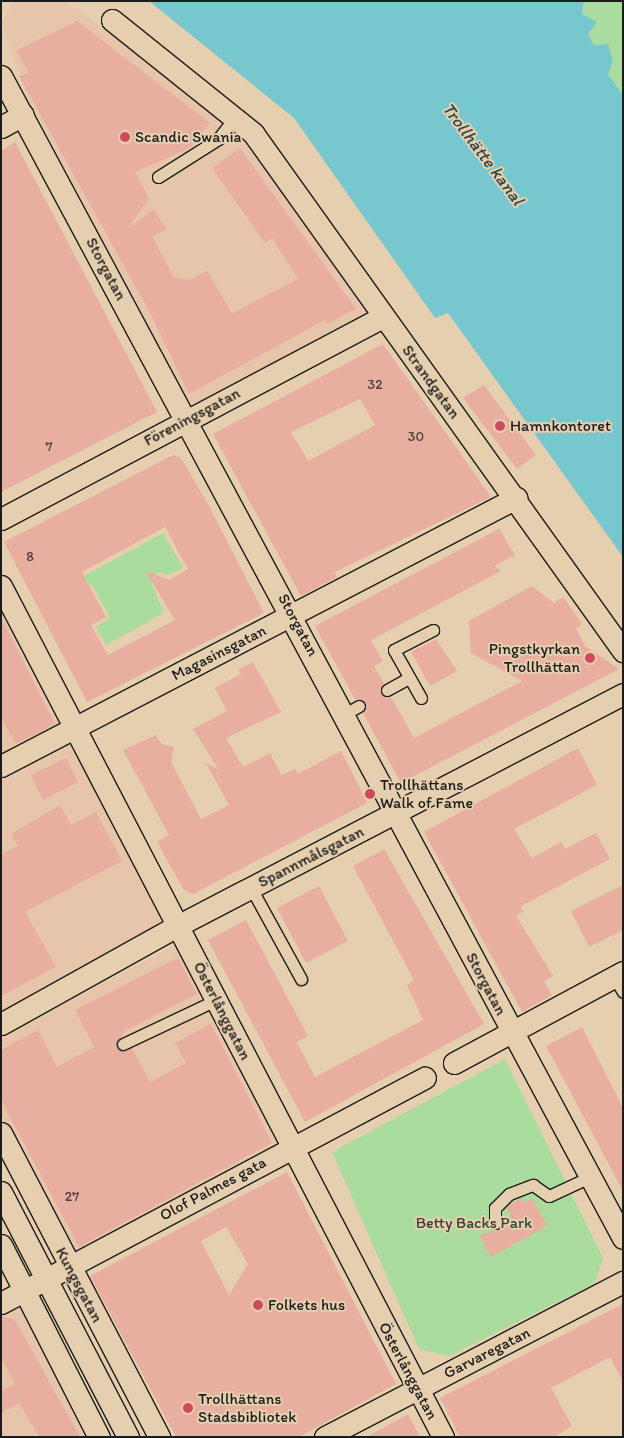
<!DOCTYPE html>
<meta charset="utf-8">
<style>
body{margin:0}
#map{position:relative;width:624px;height:1438px;overflow:hidden;background:#e5cfae;font-family:Itim,sans-serif}
div>[style]{position:absolute}
[style*='--x']{left:calc(var(--x)*1px);top:calc(var(--y)*1px);width:calc(var(--w)*1px);rotate:calc(var(--a)*1deg)}
.built>*{inset:0;background:#e6c5aa}
.green>*{inset:0;background:#aadc9e}
.water>*{inset:0;background:#76c8ce}
.building>*{inset:0;background:#e8afa0}
.roads{filter:drop-shadow(1px 0 #1c1c1c) drop-shadow(-1px 0 #1c1c1c) drop-shadow(0 1px #1c1c1c) drop-shadow(0 -1px #1c1c1c)}
.lane>*{height:11px;margin:-5.5px;padding:0 5.5px;transform-origin:5.5px;border-radius:5.5px;background:#e5cfae}
.street>*{height:21px;margin:-10.5px;padding:0 10.5px;transform-origin:10.5px;border-radius:10.5px;background:#e5cfae}
.dots>*{width:14px;height:14px;translate:-50% -50%;box-sizing:border-box;border:2px solid #e5cfae;border-radius:50%}
span{translate:-50% -50%;white-space:nowrap;text-align:center;line-height:1.15;-webkit-text-stroke:4px #e5cfae;paint-order:stroke}
.number-label{font-size:14px;color:#4f413d}
.number-label span{-webkit-text-stroke-width:0}
.poi-label{font-size:16px;color:#1c1c1c}
.left{translate:0 -50%;text-align:left}
.right{translate:-100% -50%;text-align:right}
.street-label{font-size:16px;color:#1c1c1c}
.park-label{font-size:16px;color:#384236}
.water-label{font-size:18px;color:#324748;font-style:italic}
.frame{position:absolute;inset:0;border:2px solid #1c1c1c;pointer-events:none}
</style>
<div id="map">
<div class="built">
<i style="clip-path:polygon(13px 1px,66px 1px,226px 120px,370px 303px,366px 319px,199px 406px,189px 402px,27px 97px,2px 23px)"></i>
<i style="clip-path:polygon(1px 601px,68px 724px,1px 758px)"></i>
<i style="clip-path:polygon(73px 738px,167px 920px,1px 1013px,1px 776px)"></i>
<i style="clip-path:polygon(179px 943px,279px 1142px,76px 1253px,1px 1115px,1px 1037px)"></i>
<i style="clip-path:polygon(23px 1302px,91px 1437px,1px 1437px,1px 1314px)"></i>
</div>
<div class="green">
<i style="clip-path:polygon(584px 1px,623px 1px,623px 95px,608px 74px,613px 61px,610px 51px,602px 44px,594px 45px,588px 34px,591px 28px,582px 14px)"></i>
<i style="clip-path:polygon(163px 533px,183px 568px,168px 575px,158px 572px,151px 583px,164px 613px,106px 645px,96px 627px,110px 618px,92px 584px,79px 589px,75px 581px)"></i>
<i style="clip-path:polygon(505px 1059px,603px 1258px,594px 1284px,449px 1356px,419px 1349px,332px 1152px)"></i>
</div>
<div class="water">
<i style="clip-path:polygon(149px 1px,584px 1px,582px 14px,597px 22px,588px 34px,594px 45px,608px 44px,613px 61px,608px 74px,623px 95px,623px 557px,448px 313px,435px 318px,294px 118px)"></i>
</div>
<div class="building">
<i style="clip-path:polygon(77px 21px,210px 123px,190px 148px,135px 172px,149px 199px,127px 229px,154px 209px,166px 229px,152px 236px,174px 277px,189px 280px,207px 271px,232px 313px,298px 279px,272px 238px,265px 243px,212px 168px,240px 148px,356px 309px,327px 324px,325px 320px,189px 394px,150px 313px,19px 76px,29px 73px,16px 51px)"></i>
<i style="clip-path:polygon(15px 142px,157px 412px,1px 492px,1px 151px)"></i>
<i style="clip-path:polygon(evenodd,383px 344px,491px 497px,335px 572px,337px 577px,301px 596px,213px 434px,383px 344px,360px 399px,375px 425px,308px 461px,291px 432px,360px 399px)"></i>
<i style="clip-path:polygon(484px 385px,536px 455px,517px 469px,463px 398px)"></i>
<i style="clip-path:polygon(evenodd,173px 455px,181px 458px,208px 504px,264px 613px,87px 702px,4px 542px,173px 455px,165px 527px,188px 569px,169px 580px,145px 570px,175px 620px,108px 655px,91px 625px,106px 617px,82px 572px,165px 527px)"></i>
<i style="clip-path:polygon(499px 529px,515px 555px,494px 566px,501px 571px,371px 640px,383px 661px,374px 666px,384px 683px,380px 693px,391px 697px,414px 738px,522px 681px,471px 653px,469px 621px,532px 586px,554px 603px,563px 597px,582px 624px,576px 628px,585px 646px,619px 669px,401px 783px,363px 713px,366px 703px,355px 699px,315px 626px)"></i>
<i style="clip-path:polygon(1px 617px,55px 724px,16px 744px,1px 718px)"></i>
<i style="clip-path:polygon(436px 639px,457px 671px,430px 686px,411px 652px)"></i>
<i style="clip-path:polygon(253px 662px,281px 712px,226px 738px,243px 767px,270px 753px,281px 775px,295px 769px,298px 774px,341px 751px,367px 803px,193px 894px,184px 890px,157px 842px,169px 835px,123px 750px,156px 735px,161px 744px,174px 747px,171px 762px,201px 819px,229px 805px,206px 763px,219px 770px,193px 729px,227px 711px,215px 688px,241px 674px,238px 670px)"></i>
<i style="clip-path:polygon(578px 748px,597px 785px,514px 829px,532px 858px,561px 842px,565px 849px,596px 833px,610px 859px,521px 906px,523px 912px,516px 916px,553px 976px,544px 981px,552px 995px,522px 1012px,424px 832px)"></i>
<i style="clip-path:polygon(66px 758px,78px 782px,43px 800px,31px 775px)"></i>
<i style="clip-path:polygon(60px 805px,71px 825px,96px 812px,122px 861px,25px 912px,56px 967px,1px 996px,1px 855px,18px 846px,11px 834px)"></i>
<i style="clip-path:polygon(384px 849px,484px 1024px,305px 1122px,208px 940px,246px 920px,308px 1036px,297px 1042px,315px 1077px,423px 1020px,407px 985px,414px 980px,353px 866px)"></i>
<i style="clip-path:polygon(623px 885px,623px 930px,589px 947px,571px 911px)"></i>
<i style="clip-path:polygon(319px 886px,348px 941px,306px 963px,277px 908px)"></i>
<i style="clip-path:polygon(178px 958px,197px 994px,124px 1031px,116px 1048px,123px 1051px,132px 1048px,150px 1082px,186px 1063px,175px 1043px,211px 1024px,272px 1143px,79px 1247px,1px 1100px,1px 1050px,38px 1030px,57px 1067px,94px 1047px,75px 1010px)"></i>
<i style="clip-path:polygon(582px 1027px,623px 1108px,623px 1191px,546px 1046px)"></i>
<i style="clip-path:polygon(evenodd,287px 1172px,396px 1384px,299px 1437px,176px 1437px,90px 1276px,287px 1172px,226px 1227px,248px 1264px,229px 1295px,201px 1241px,226px 1227px)"></i>
<i style="clip-path:polygon(520px 1198px,523px 1203px,532px 1198px,547px 1226px,491px 1257px,479px 1235px,498px 1230px,512px 1218px,506px 1207px)"></i>
<i style="clip-path:polygon(623px 1304px,623px 1382px,610px 1357px,551px 1388px,572px 1426px,554px 1437px,460px 1437px,440px 1398px)"></i>
<i style="clip-path:polygon(1px 1316px,15px 1320px,80px 1437px,39px 1437px,19px 1403px,1px 1413px,1px 1391px,15px 1384px,1px 1357px)"></i>
<i style="clip-path:polygon(408px 1414px,420px 1437px,367px 1437px)"></i>
</div>
<div class="roads">
<div class="lane">
<i style="--x:158;--y:177;--w:71;--a:-32.3"></i>
<i style="--x:218;--y:139;--w:29;--a:-52"></i>
<i style="--x:387;--y:690;--w:25;--a:-29"></i>
<i style="--x:421;--y:698;--w:55;--a:-119.4"></i>
<i style="--x:394;--y:650;--w:44;--a:-27.1"></i>
<i style="--x:345;--y:714;--w:16;--a:-30"></i>
<i style="--x:251;--y:888;--w:104;--a:61.2"></i>
<i style="--x:614;--y:977;--w:17;--a:59"></i>
<i style="--x:123;--y:1044;--w:103;--a:-25.3"></i>
<i style="--x:495;--y:1223;--w:15;--a:-90"></i>
<i style="--x:495;--y:1208;--w:20;--a:-45"></i>
<i style="--x:509;--y:1194;--w:26;--a:-21"></i>
<i style="--x:533;--y:1185;--w:19;--a:35"></i>
<i style="--x:549;--y:1196;--w:45;--a:-24.9"></i>
</div>
<div class="street">
<i style="--x:112;--y:20;--w:181;--a:38.7"></i>
<i style="--x:253;--y:133;--w:637;--a:54.46"></i>
<i style="--x:1;--y:76;--w:1318;--a:61.84"></i>
<i style="--x:1;--y:127;--w:25;--a:-29"></i>
<i style="--x:1;--y:519;--w:433;--a:-27.9"></i>
<i style="--x:1;--y:586;--w:959;--a:62.55"></i>
<i style="--x:1;--y:766;--w:581;--a:-27.49"></i>
<i style="--x:1;--y:1024;--w:204;--a:-29.1"></i>
<i style="--x:179;--y:925;--w:500;--a:-27.49"></i>
<i style="--x:454;--y:1063;--w:192;--a:-28.3"></i>
<i style="--x:1;--y:1133;--w:343;--a:62.5"></i>
<i style="--x:1;--y:1192;--w:276;--a:62.6"></i>
<i style="--x:1;--y:1245;--w:216;--a:63"></i>
<i style="--x:1;--y:1303;--w:480;--a:-28"></i>
<i style="--x:325;--y:1437;--w:336;--a:-27.5"></i>
</div>
</div>
<div class="dots">
<i style="left:125px;top:137px;background:#d1495b"></i>
<i style="left:500px;top:426px;background:#d1495b"></i>
<i style="left:590px;top:658px;background:#d1495b"></i>
<i style="left:370px;top:794px;background:#d1495b"></i>
<i style="left:258px;top:1305px;background:#d1495b"></i>
<i style="left:188px;top:1408px;background:#d1495b"></i>
</div>
<div class="number-label">
<span style="left:375px;top:385px">32</span>
<span style="left:416px;top:437px">30</span>
<span style="left:49px;top:447px">7</span>
<span style="left:30px;top:557px">8</span>
<span style="left:72px;top:1197px">27</span>
</div>
<div class="poi-label">
<span class="left" style="left:135px;top:137px">Scandic Swania</span>
<span class="left" style="left:510px;top:426px">Hamnkontoret</span>
<span class="right" style="left:580px;top:658px">Pingstkyrkan<br>Trollhättan</span>
<span class="left" style="left:380px;top:794px">Trollhättans<br>Walk of Fame</span>
<span class="left" style="left:268px;top:1305px">Folkets hus</span>
<span class="left" style="left:198px;top:1408px">Trollhättans<br>Stadsbibliotek</span>
</div>
<div class="street-label">
<span style="left:106px;top:269px;rotate:62deg">Storgatan</span>
<span style="left:431px;top:382px;rotate:54deg">Strandgatan</span>
<span style="left:192px;top:417px;rotate:-28deg">Föreningsgatan</span>
<span style="left:298px;top:625px;rotate:62deg">Storgatan</span>
<span style="left:219px;top:653px;rotate:-27deg">Magasinsgatan</span>
<span style="left:311px;top:857px;rotate:-27deg">Spannmålsgatan</span>
<span style="left:486px;top:984px;rotate:62deg">Storgatan</span>
<span style="left:222px;top:1011px;rotate:63deg">Österlånggatan</span>
<span style="left:213px;top:1189px;rotate:-28deg">Olof Palmes gata</span>
<span style="left:79px;top:1285px;rotate:62deg">Kungsgatan</span>
<span style="left:487px;top:1353px;rotate:-27deg">Garvaregatan</span>
<span style="left:408px;top:1371px;rotate:62deg">Österlånggatan</span>
</div>
<div class="park-label">
<span style="left:474px;top:1223px">Betty Backs Park</span>
</div>
<div class="water-label">
<span style="left:483px;top:154px;rotate:53deg">Trollhätte kanal</span>
</div>
<div class="frame"></div>
</div>
